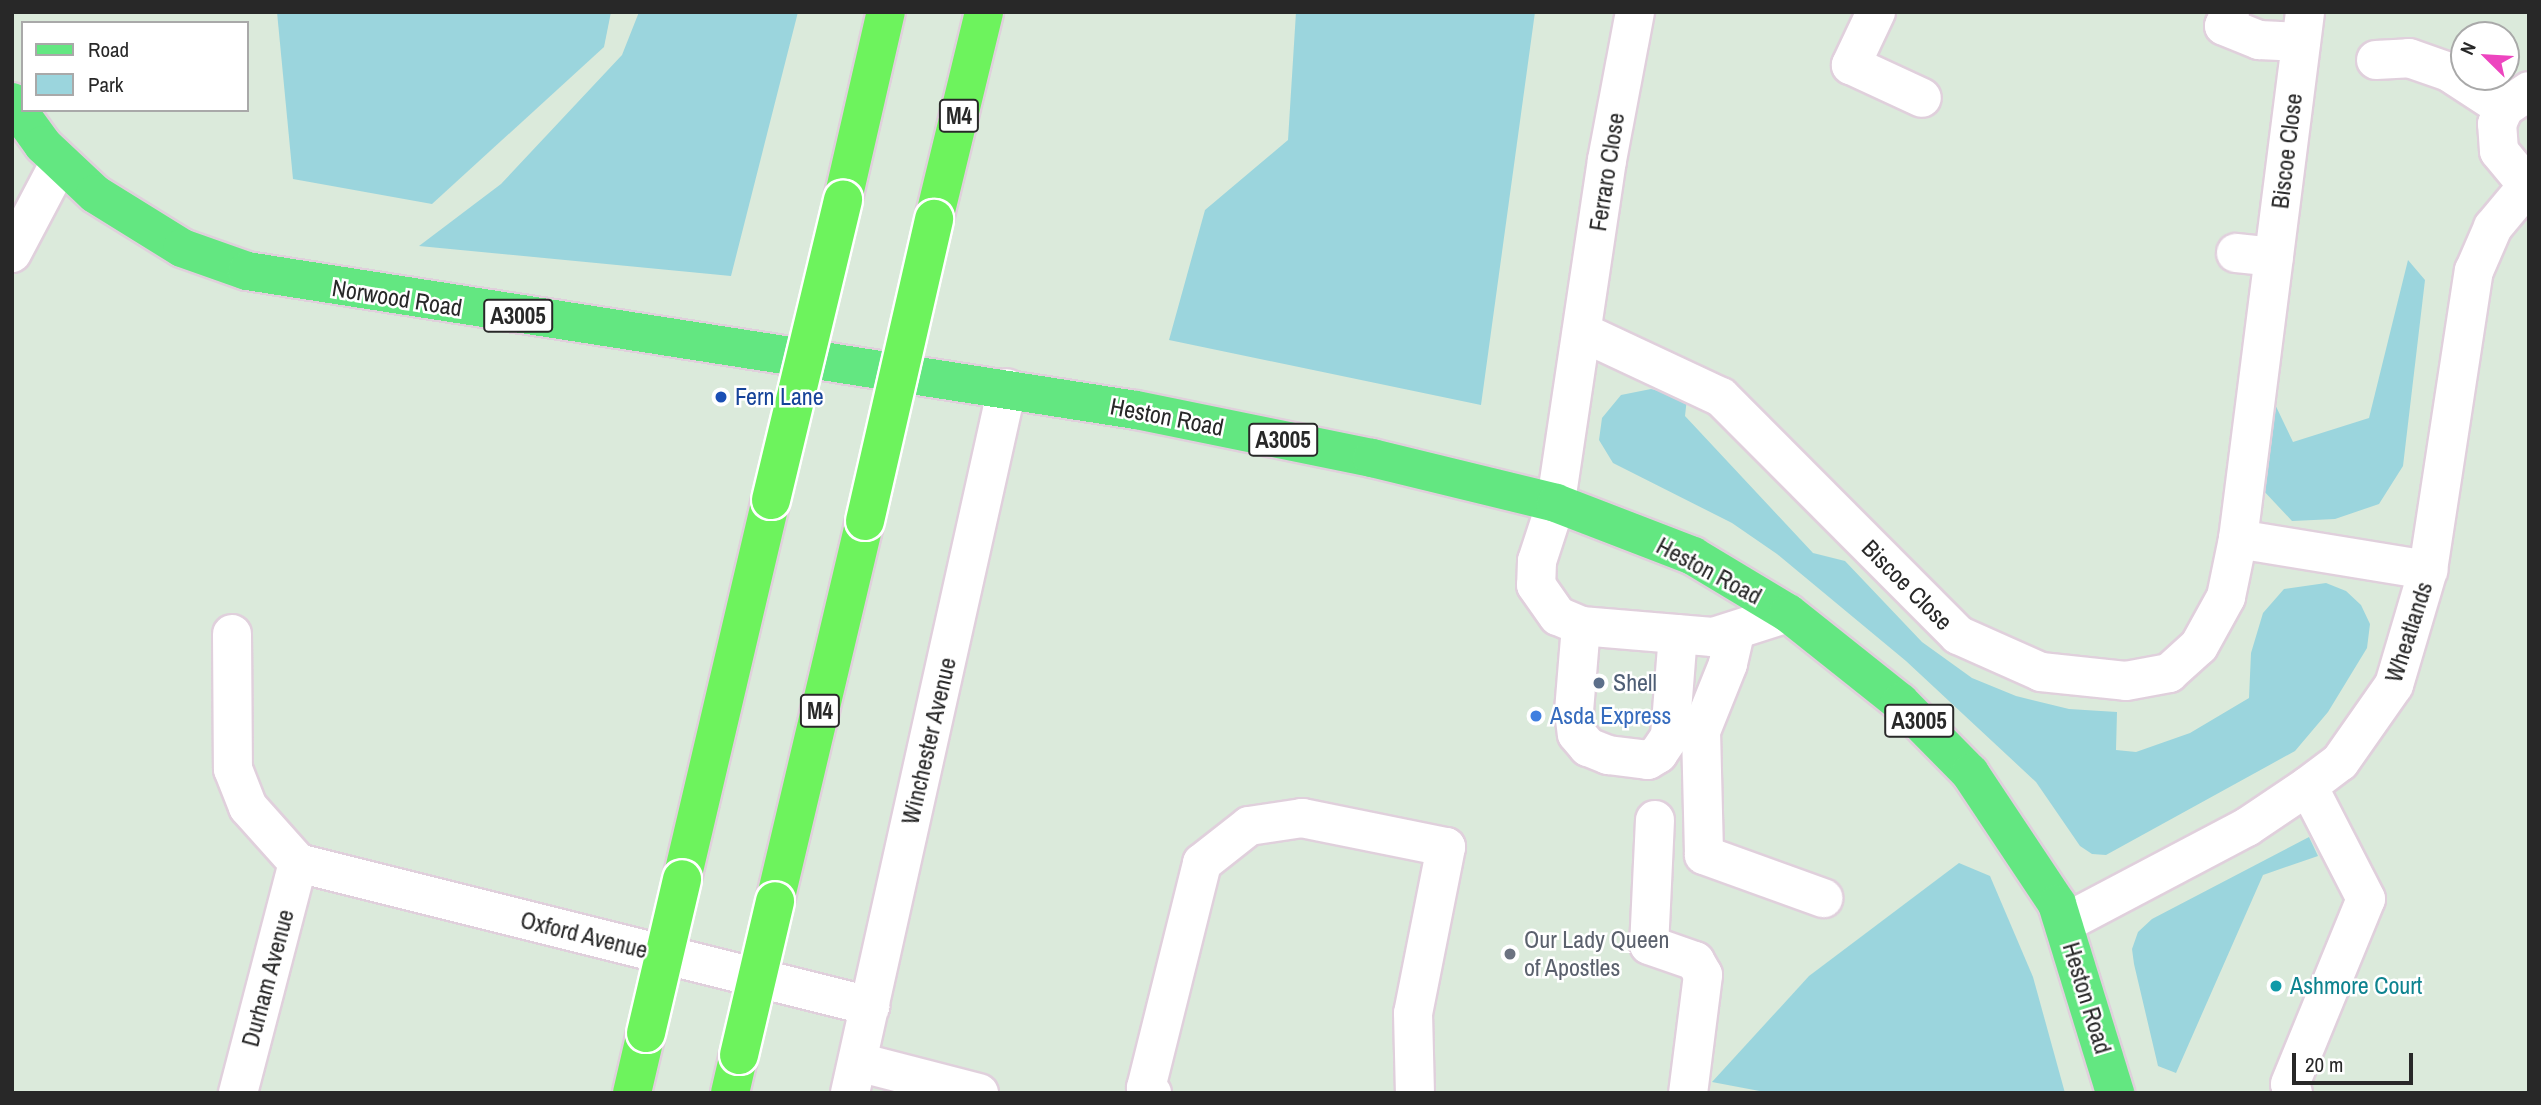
<!DOCTYPE html>
<style>
body{margin:0}
#map{position:relative;width:2541px;height:1105px;overflow:hidden;background:#dbeadb;font-family:"Archivo Narrow",sans-serif}
div>[style]{position:absolute}
[style*='--x']{left:calc(var(--x)*1px);top:calc(var(--y)*1px);width:calc(var(--w)*1px);rotate:calc(var(--a)*1deg)}
.green>*{inset:0;background:#9bd5dd}
.roads{filter:drop-shadow(2px 0 #e0d0dc) drop-shadow(-2px 0 #e0d0dc) drop-shadow(0 2px #e0d0dc) drop-shadow(0 -2px #e0d0dc)}
.minor>*{height:38px;margin:-19px;padding:0 19px;transform-origin:19px;border-radius:19px;background:#fff}
.major>*{height:38px;margin:-19px;padding:0 19px;transform-origin:19px;border-radius:19px;background:#63e781}
.highway>*{height:38px;margin:-19px;padding:0 19px;transform-origin:19px;border-radius:19px;background:#6df35d}
.bridges{filter:drop-shadow(2px 0 #fff) drop-shadow(-2px 0 #fff) drop-shadow(0 2px #fff) drop-shadow(0 -2px #fff)}
.highway-bridge>*{height:38px;margin:-19px;padding:0 19px;transform-origin:19px;border-radius:19px;background:#6df35d}
.dots>*{width:19px;height:19px;translate:-50% -50%;box-sizing:border-box;border:4px solid #fff;border-radius:50%}
span{translate:-50% -50%;white-space:nowrap;text-align:center;line-height:1.15;-webkit-text-stroke:5px #fff;paint-order:stroke}
.shield-label span{padding:2px 5px;background:#fff;border:2px solid;border-radius:5px;-webkit-text-stroke-width:0}
.shield-label{font-size:23px;color:#282828;font-weight:700}
.street-label{font-size:24px;color:#282828}
.transit-label{font-size:24px;color:#164399}
.left{translate:0 -50%;text-align:left}
.service-label{font-size:24px;color:#4e5e75}
.shop-label{font-size:24px;color:#366cbe}
.worship-label{font-size:24px;color:#5b616d}
.culture-label{font-size:24px;color:#0d838f}
.frame{position:absolute;inset:0;border:14px solid #282828;pointer-events:none}
.legend{position:absolute;left:21px;top:21px;width:228px;height:91px;box-sizing:border-box;background:#fff;border:2px solid #a9a9a9;margin:0;padding:9px 12px;list-style:none;font-size:21px;color:#282828}
.legend li{display:flex;align-items:center;gap:14px;height:35px}
.legend b{width:35px;border:2px solid #a9a9a9}
.north{position:absolute;left:2450px;top:21px;width:70px;height:70px;box-sizing:border-box;background:#fff;border:2px solid #a9a9a9;border-radius:50%;rotate:294deg;font-size:19px;font-weight:700;line-height:28px;text-align:center;color:#282828}
.north::after{content:'';display:block;margin:auto;width:24px;height:32px;background:#ed45bf;clip-path:polygon(50% 0,100% 100%,50% 72%,0 100%)}
.scale{position:absolute;left:2292px;top:1053px;width:121px;height:32px;box-sizing:border-box;border:4px solid #282828;border-top:0;padding-left:9px;font-size:21px;line-height:24px;white-space:nowrap;color:#282828;-webkit-text-stroke:5px #fff;paint-order:stroke}
</style>
<div id="map">
<div class="green">
<i style="clip-path:polygon(277px 12px,611px 12px,604px 47px,432px 204px,293px 179px)"></i>
<i style="clip-path:polygon(639px 12px,798px 12px,731px 276px,419px 246px,501px 184px,622px 55px)"></i>
<i style="clip-path:polygon(1296px 12px,1535px 12px,1481px 405px,1169px 340px,1205px 210px,1288px 140px)"></i>
<i style="clip-path:polygon(2408px 260px,2425px 280px,2403px 466px,2379px 504px,2335px 519px,2292px 521px,2261px 488px,2272px 398px,2293px 442px,2369px 418px)"></i>
<i style="clip-path:polygon(1651px 389px,1687px 398px,1685px 416px,1813px 553px,1845px 561px,1922px 642px,1972px 678px,2016px 696px,2069px 709px,2117px 712px,2116px 750px,2136px 752px,2190px 733px,2249px 698px,2251px 653px,2263px 613px,2284px 589px,2326px 583px,2346px 591px,2361px 605px,2370px 624px,2367px 648px,2328px 712px,2295px 751px,2106px 855px,2092px 854px,2080px 846px,2036px 782px,1906px 661px,1777px 554px,1732px 523px,1613px 463px,1599px 440px,1602px 418px,1621px 395px)"></i>
<i style="clip-path:polygon(2309px 837px,2318px 856px,2263px 875px,2176px 1073px,2158px 1066px,2134px 964px,2132px 949px,2138px 932px,2152px 919px)"></i>
<i style="clip-path:polygon(1959px 863px,1990px 876px,2033px 977px,2065px 1093px,1770px 1093px,1712px 1082px,1809px 976px)"></i>
</div>
<div class="roads">
<div class="minor">
<i style="--x:1635;--y:12;--w:151;--a:100.7"></i>
<i style="--x:1607;--y:160;--w:347;--a:98.5"></i>
<i style="--x:1556;--y:503;--w:61;--a:108.1"></i>
<i style="--x:1537;--y:561;--w:24;--a:92"></i>
<i style="--x:1536;--y:585;--w:38;--a:55"></i>
<i style="--x:1558;--y:616;--w:25;--a:23"></i>
<i style="--x:1581;--y:626;--w:132;--a:4.8"></i>
<i style="--x:1713;--y:637;--w:79;--a:-17.7"></i>
<i style="--x:1876;--y:12;--w:59;--a:115.3"></i>
<i style="--x:1851;--y:65;--w:78;--a:24.9"></i>
<i style="--x:2230;--y:12;--w:15;--a:113"></i>
<i style="--x:2224;--y:26;--w:38;--a:22"></i>
<i style="--x:2259;--y:40;--w:42;--a:2.7"></i>
<i style="--x:2376;--y:60;--w:33;--a:-3"></i>
<i style="--x:2409;--y:58;--w:42;--a:19.3"></i>
<i style="--x:2449;--y:72;--w:66;--a:33.2"></i>
<i style="--x:2527;--y:185;--w:44;--a:-129.5"></i>
<i style="--x:2499;--y:151;--w:27;--a:-94"></i>
<i style="--x:2497;--y:124;--w:17;--a:-66"></i>
<i style="--x:2504;--y:108;--w:30;--a:-34"></i>
<i style="--x:12;--y:253;--w:103;--a:-62.2"></i>
<i style="--x:2236;--y:253;--w:38;--a:6"></i>
<i style="--x:1582;--y:332;--w:153;--a:25.1"></i>
<i style="--x:1721;--y:397;--w:336;--a:45.1"></i>
<i style="--x:1958;--y:635;--w:91;--a:24"></i>
<i style="--x:2041;--y:672;--w:85;--a:6"></i>
<i style="--x:2126;--y:681;--w:44;--a:-10.5"></i>
<i style="--x:2169;--y:673;--w:40;--a:-42"></i>
<i style="--x:2199;--y:646;--w:56;--a:-61.1"></i>
<i style="--x:2226;--y:597;--w:59;--a:-78.3"></i>
<i style="--x:2238;--y:539;--w:531;--a:-82.75"></i>
<i style="--x:2238;--y:539;--w:193;--a:9.3"></i>
<i style="--x:1581;--y:626;--w:85;--a:94.7"></i>
<i style="--x:1574;--y:711;--w:23;--a:83"></i>
<i style="--x:1577;--y:734;--w:17;--a:50"></i>
<i style="--x:1588;--y:747;--w:22;--a:22"></i>
<i style="--x:1608;--y:755;--w:40;--a:7.1"></i>
<i style="--x:1648;--y:760;--w:12;--a:-31"></i>
<i style="--x:1658;--y:754;--w:22;--a:-56"></i>
<i style="--x:1670;--y:736;--w:102;--a:-85.5"></i>
<i style="--x:1735;--y:633;--w:32;--a:103"></i>
<i style="--x:1728;--y:664;--w:72;--a:111.9"></i>
<i style="--x:1701;--y:731;--w:124;--a:88.6"></i>
<i style="--x:1704;--y:855;--w:127;--a:19.9"></i>
<i style="--x:232;--y:634;--w:135;--a:89.6"></i>
<i style="--x:233;--y:769;--w:41;--a:68.5"></i>
<i style="--x:248;--y:807;--w:75;--a:48.2"></i>
<i style="--x:1655;--y:820;--w:125;--a:92.7"></i>
<i style="--x:1649;--y:945;--w:49;--a:19.2"></i>
<i style="--x:1695;--y:961;--w:16;--a:60"></i>
<i style="--x:1703;--y:975;--w:119;--a:97.2"></i>
<i style="--x:298;--y:863;--w:590;--a:14.04"></i>
<i style="--x:2065;--y:923;--w:206;--a:-27.8"></i>
<i style="--x:2247;--y:827;--w:73;--a:-33.9"></i>
<i style="--x:2308;--y:786;--w:40;--a:-37"></i>
<i style="--x:2340;--y:762;--w:94;--a:-55"></i>
<i style="--x:2394;--y:685;--w:120;--a:-73.5"></i>
<i style="--x:2428;--y:570;--w:303;--a:-81.3"></i>
<i style="--x:2474;--y:271;--w:48;--a:-66.6"></i>
<i style="--x:2493;--y:227;--w:56;--a:-50.1"></i>
<i style="--x:858;--y:1062;--w:125;--a:14.4"></i>
<i style="--x:238;--y:1093;--w:238;--a:-75.4"></i>
<i style="--x:850;--y:1093;--w:722;--a:-77.45"></i>
<i style="--x:1152;--y:1093;--w:8;--a:-140"></i>
<i style="--x:1146;--y:1088;--w:232;--a:-76"></i>
<i style="--x:1202;--y:863;--w:60;--a:-38.2"></i>
<i style="--x:1249;--y:826;--w:54;--a:-8.6"></i>
<i style="--x:1302;--y:818;--w:147;--a:11.4"></i>
<i style="--x:1446;--y:847;--w:169;--a:101.2"></i>
<i style="--x:1413;--y:1013;--w:80;--a:88.6"></i>
<i style="--x:2293;--y:1093;--w:9;--a:-108"></i>
<i style="--x:2290;--y:1084;--w:200;--a:-67.7"></i>
<i style="--x:2366;--y:899;--w:127;--a:-117.2"></i>
</div>
<div class="major">
<i style="--x:12;--y:102;--w:53;--a:54.2"></i>
<i style="--x:43;--y:145;--w:71;--a:43.3"></i>
<i style="--x:95;--y:194;--w:102;--a:31.8"></i>
<i style="--x:182;--y:248;--w:69;--a:19.5"></i>
<i style="--x:247;--y:271;--w:900;--a:8.89"></i>
<i style="--x:1136;--y:410;--w:241;--a:11.5"></i>
<i style="--x:1372;--y:458;--w:189;--a:13.7"></i>
<i style="--x:1556;--y:503;--w:147;--a:21.1"></i>
<i style="--x:1693;--y:556;--w:111;--a:31"></i>
<i style="--x:1788;--y:613;--w:143;--a:38.5"></i>
<i style="--x:1900;--y:702;--w:100;--a:45.4"></i>
<i style="--x:1970;--y:773;--w:157;--a:56.4"></i>
<i style="--x:2057;--y:904;--w:198;--a:72.9"></i>
</div>
<div class="highway">
<i style="--x:843;--y:199;--w:192;--a:-77.1"></i>
<i style="--x:934;--y:219;--w:213;--a:-76.4"></i>
<i style="--x:682;--y:879;--w:389;--a:-76.8"></i>
<i style="--x:775;--y:901;--w:391;--a:-76.7"></i>
<i style="--x:632;--y:1093;--w:62;--a:-76.9"></i>
<i style="--x:730;--y:1093;--w:39;--a:-77"></i>
</div>
</div>
<div class="bridges">
<div class="highway-bridge">
<i style="--x:771;--y:500;--w:309;--a:-76.5"></i>
<i style="--x:865;--y:521;--w:310;--a:-77.1"></i>
<i style="--x:646;--y:1033;--w:158;--a:-76.8"></i>
<i style="--x:739;--y:1055;--w:158;--a:-76.8"></i>
</div>
</div>
<div class="dots">
<i style="left:721px;top:397px;background:#1a4fb4"></i>
<i style="left:1599px;top:683px;background:#5c6f8a"></i>
<i style="left:1536px;top:716px;background:#3f7fe0"></i>
<i style="left:1510px;top:954px;background:#6b7280"></i>
<i style="left:2276px;top:986px;background:#0f9aa8"></i>
</div>
<div class="shield-label">
<span style="left:959px;top:116px">M4</span>
<span style="left:518px;top:316px">A3005</span>
<span style="left:1283px;top:440px">A3005</span>
<span style="left:820px;top:711px">M4</span>
<span style="left:1919px;top:721px">A3005</span>
</div>
<div class="street-label">
<span style="left:2287px;top:151px;rotate:-83deg">Biscoe Close</span>
<span style="left:1607px;top:172px;rotate:-81deg">Ferraro Close</span>
<span style="left:397px;top:298px;rotate:9deg">Norwood Road</span>
<span style="left:1167px;top:417px;rotate:11deg">Heston Road</span>
<span style="left:1709px;top:571px;rotate:28deg">Heston Road</span>
<span style="left:1907px;top:585px;rotate:45deg">Biscoe Close</span>
<span style="left:2409px;top:632px;rotate:-72deg">Wheatlands</span>
<span style="left:929px;top:741px;rotate:-77deg">Winchester Avenue</span>
<span style="left:584px;top:935px;rotate:14deg">Oxford Avenue</span>
<span style="left:268px;top:978px;rotate:-75deg">Durham Avenue</span>
<span style="left:2087px;top:998px;rotate:73deg">Heston Road</span>
</div>
<div class="transit-label">
<span class="left" style="left:735px;top:397px">Fern Lane</span>
</div>
<div class="service-label">
<span class="left" style="left:1613px;top:683px">Shell</span>
</div>
<div class="shop-label">
<span class="left" style="left:1550px;top:716px">Asda Express</span>
</div>
<div class="worship-label">
<span class="left" style="left:1524px;top:954px">Our Lady Queen<br>of Apostles</span>
</div>
<div class="culture-label">
<span class="left" style="left:2290px;top:986px">Ashmore Court</span>
</div>
<div class="frame"></div>
<ul class="legend">
<li><b style="height:9px;background:#63e781"></b>Road</li>
<li><b style="height:19px;background:#9bd5dd"></b>Park</li>
</ul>
<div class="north">N</div>
<div class="scale">20 m</div>
</div>
